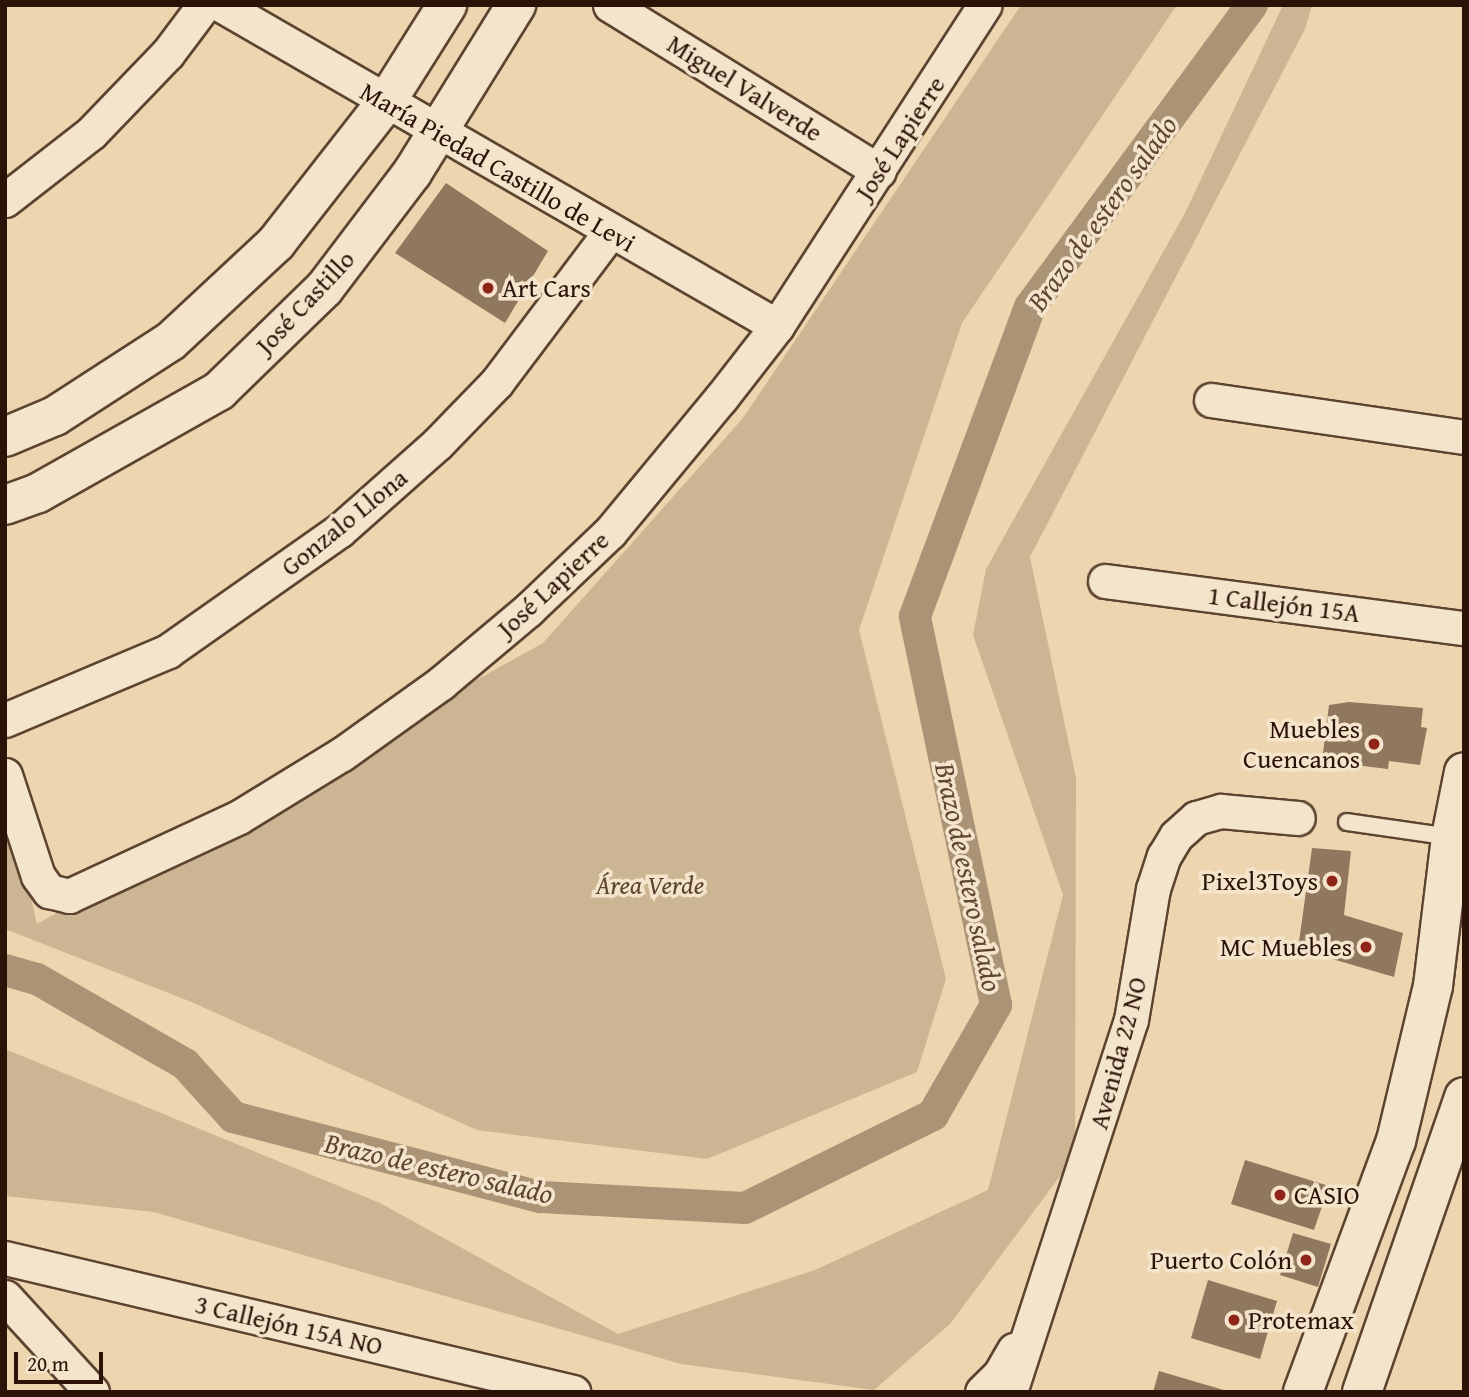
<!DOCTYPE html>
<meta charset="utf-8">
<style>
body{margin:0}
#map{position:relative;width:1469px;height:1397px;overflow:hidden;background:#edd6af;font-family:"Gentium Book Plus",serif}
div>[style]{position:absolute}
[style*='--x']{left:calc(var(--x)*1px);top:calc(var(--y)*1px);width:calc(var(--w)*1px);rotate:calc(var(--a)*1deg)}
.green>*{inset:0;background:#ccb592}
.canal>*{height:32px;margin:-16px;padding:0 16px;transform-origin:16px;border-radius:16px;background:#ab9476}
.building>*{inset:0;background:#90785e}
.roads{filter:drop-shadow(2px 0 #5c4431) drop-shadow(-2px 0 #5c4431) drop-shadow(0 2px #5c4431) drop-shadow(0 -2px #5c4431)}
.lane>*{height:16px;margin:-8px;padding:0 8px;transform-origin:8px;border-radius:8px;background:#f3e4cb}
.street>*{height:33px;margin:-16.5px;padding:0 16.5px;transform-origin:16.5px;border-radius:16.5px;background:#f3e4cb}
.secondary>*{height:38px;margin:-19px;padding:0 19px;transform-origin:19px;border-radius:19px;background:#f3e4cb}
.dots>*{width:19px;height:19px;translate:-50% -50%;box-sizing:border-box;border:4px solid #f3e4cb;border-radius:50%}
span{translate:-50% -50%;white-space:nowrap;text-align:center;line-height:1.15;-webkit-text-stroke:7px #f3e4cb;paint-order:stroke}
.street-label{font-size:26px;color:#2c1307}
.poi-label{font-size:26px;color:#2c1307}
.left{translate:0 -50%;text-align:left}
.right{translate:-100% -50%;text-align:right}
.park-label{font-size:26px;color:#5c4431;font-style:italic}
.water-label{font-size:28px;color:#5f4733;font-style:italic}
.frame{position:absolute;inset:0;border:7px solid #2c1307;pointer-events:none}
.scale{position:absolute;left:14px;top:1352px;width:89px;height:32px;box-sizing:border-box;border:4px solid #2c1307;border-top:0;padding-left:9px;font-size:21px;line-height:24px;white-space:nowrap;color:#2c1307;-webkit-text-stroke:5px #f3e4cb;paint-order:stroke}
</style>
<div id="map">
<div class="green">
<i style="clip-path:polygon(1021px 5px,1177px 5px,962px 323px,859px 630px,946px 979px,917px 1072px,707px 1159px,477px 1130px,189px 1001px,5px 929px,5px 784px,37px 924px,543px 643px,743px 418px)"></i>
<i style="clip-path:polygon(1283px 5px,1312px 5px,1305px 29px,1030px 557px,1076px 778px,1075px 1156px,950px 1324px,874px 1390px,681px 1364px,154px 1212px,5px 1196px,5px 1049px,380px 1203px,618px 1334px,815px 1270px,988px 1190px,1063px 895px,973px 635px,986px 569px,1185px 213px)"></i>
</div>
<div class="canal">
<i style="--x:5;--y:970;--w:33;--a:16"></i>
<i style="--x:37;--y:979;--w:171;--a:29.9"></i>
<i style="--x:185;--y:1064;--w:72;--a:47.8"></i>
<i style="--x:233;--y:1117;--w:318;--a:14.6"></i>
<i style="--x:541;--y:1197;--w:204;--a:3.1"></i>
<i style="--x:745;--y:1208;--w:210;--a:-26.3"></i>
<i style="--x:933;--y:1115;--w:127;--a:-60.2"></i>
<i style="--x:996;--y:1005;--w:397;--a:-101.8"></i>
<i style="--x:915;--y:616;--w:330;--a:-69.6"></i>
<i style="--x:1030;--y:307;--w:375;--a:-53.7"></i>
</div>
<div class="building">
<i style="clip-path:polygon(446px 183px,548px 251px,505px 323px,395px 253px)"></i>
<i style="clip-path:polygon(1349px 702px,1423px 708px,1421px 727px,1427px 728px,1420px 765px,1389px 761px,1388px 769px,1322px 761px,1329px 705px)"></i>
<i style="clip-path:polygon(1312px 848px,1351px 851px,1344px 915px,1403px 933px,1394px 977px,1298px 949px)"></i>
<i style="clip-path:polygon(1245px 1160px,1329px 1186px,1314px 1230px,1231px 1204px)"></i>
<i style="clip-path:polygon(1293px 1233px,1331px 1244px,1318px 1287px,1280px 1275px)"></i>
<i style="clip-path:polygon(1208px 1280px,1277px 1301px,1260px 1359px,1191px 1338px)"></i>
<i style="clip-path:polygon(1159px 1371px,1227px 1391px,1227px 1392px,1153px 1392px)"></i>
</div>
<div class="roads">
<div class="lane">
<i style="--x:1347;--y:822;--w:105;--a:8.2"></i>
</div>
<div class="street">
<i style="--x:221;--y:5;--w:642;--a:30"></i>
<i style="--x:610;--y:5;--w:316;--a:31.7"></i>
<i style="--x:5;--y:200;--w:109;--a:-37.9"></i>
<i style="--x:91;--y:133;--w:111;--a:-46.1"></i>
<i style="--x:168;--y:53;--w:60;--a:-53.1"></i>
<i style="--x:1211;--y:400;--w:256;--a:8.3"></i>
<i style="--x:1105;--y:581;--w:362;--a:7.5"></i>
<i style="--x:5;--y:720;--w:177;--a:-22.9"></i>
<i style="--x:168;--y:651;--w:209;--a:-35.1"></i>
<i style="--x:339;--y:531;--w:131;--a:-41.6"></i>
<i style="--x:437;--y:444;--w:86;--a:-45.9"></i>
<i style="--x:497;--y:382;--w:188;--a:-53"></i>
<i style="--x:5;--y:775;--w:106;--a:71.9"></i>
<i style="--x:38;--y:876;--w:19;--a:54"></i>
<i style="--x:49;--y:891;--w:21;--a:14"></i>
<i style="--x:69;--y:896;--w:187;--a:-24.9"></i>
<i style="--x:239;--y:817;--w:121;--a:-31.5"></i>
<i style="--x:342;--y:754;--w:122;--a:-35.6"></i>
<i style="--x:441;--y:683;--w:114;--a:-40"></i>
<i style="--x:528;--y:610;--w:113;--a:-43.6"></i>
<i style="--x:610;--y:532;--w:174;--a:-50.4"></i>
<i style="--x:721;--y:398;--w:91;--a:-52.1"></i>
<i style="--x:777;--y:326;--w:382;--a:-57.1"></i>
<i style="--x:5;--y:1258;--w:584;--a:13.27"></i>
<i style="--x:5;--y:1297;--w:129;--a:47.5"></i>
<i style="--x:982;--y:1392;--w:25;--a:-45"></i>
<i style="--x:1000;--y:1374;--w:28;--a:-60"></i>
<i style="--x:1010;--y:1392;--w:391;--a:-72"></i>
<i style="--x:1131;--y:1020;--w:133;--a:-80.5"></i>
<i style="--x:1153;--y:889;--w:35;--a:-72"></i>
<i style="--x:1164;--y:856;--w:23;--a:-59"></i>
<i style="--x:1176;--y:836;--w:27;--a:-42"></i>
<i style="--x:1196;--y:818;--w:26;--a:-16"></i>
<i style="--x:1221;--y:811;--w:77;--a:5.2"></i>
</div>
<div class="secondary">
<i style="--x:5;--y:437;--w:54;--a:-22.8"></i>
<i style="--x:55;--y:416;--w:138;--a:-32.9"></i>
<i style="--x:171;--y:341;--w:144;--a:-43"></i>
<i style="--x:276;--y:243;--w:179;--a:-52"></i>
<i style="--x:386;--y:102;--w:115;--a:-57.8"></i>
<i style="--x:5;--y:505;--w:35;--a:-20"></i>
<i style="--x:38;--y:493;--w:208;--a:-29.4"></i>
<i style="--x:219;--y:391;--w:146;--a:-44.2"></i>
<i style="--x:324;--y:289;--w:146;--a:-52.8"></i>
<i style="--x:412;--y:173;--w:198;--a:-58.2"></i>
<i style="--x:1303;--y:1392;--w:268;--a:-69.7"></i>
<i style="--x:1396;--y:1141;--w:159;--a:-76.6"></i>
<i style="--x:1433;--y:986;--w:150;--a:-83.1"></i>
<i style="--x:1451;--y:837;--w:66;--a:-78.7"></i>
<i style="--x:1362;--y:1392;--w:312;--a:-70.9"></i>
</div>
</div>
<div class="dots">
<i style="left:488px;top:288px;background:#8f2418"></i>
<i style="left:1374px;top:744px;background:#8f2418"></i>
<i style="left:1332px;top:881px;background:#8f2418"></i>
<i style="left:1366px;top:947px;background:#8f2418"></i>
<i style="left:1280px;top:1195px;background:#8f2418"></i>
<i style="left:1306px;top:1260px;background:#8f2418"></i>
<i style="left:1234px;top:1320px;background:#8f2418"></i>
</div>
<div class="street-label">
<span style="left:745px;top:88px;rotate:32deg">Miguel Valverde</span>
<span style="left:900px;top:138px;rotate:-57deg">José Lapierre</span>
<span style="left:498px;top:167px;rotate:30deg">María Piedad Castillo de Levi</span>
<span style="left:305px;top:302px;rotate:-47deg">José Castillo</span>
<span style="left:344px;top:522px;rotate:-39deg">Gonzalo Llona</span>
<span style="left:553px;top:584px;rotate:-43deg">José Lapierre</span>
<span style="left:1284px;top:604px;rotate:7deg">1 Callejón 15A</span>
<span style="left:1118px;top:1053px;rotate:-75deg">Avenida 22 NO</span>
<span style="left:289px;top:1325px;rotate:13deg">3 Callejón 15A NO</span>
</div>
<div class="poi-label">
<span class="left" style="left:502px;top:288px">Art Cars</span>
<span class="right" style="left:1360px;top:744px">Muebles<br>Cuencanos</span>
<span class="right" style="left:1318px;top:881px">Pixel3Toys</span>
<span class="right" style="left:1352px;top:947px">MC Muebles</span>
<span class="left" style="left:1294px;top:1195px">CASIO</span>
<span class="right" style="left:1292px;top:1260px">Puerto Colón</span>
<span class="left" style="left:1248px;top:1320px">Protemax</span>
</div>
<div class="park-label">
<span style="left:650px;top:885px">Área Verde</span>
</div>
<div class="water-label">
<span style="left:1102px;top:213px;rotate:-54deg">Brazo de estero salado</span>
<span style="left:969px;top:877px;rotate:78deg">Brazo de estero salado</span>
<span style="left:439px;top:1168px;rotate:13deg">Brazo de estero salado</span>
</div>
<div class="frame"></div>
<div class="scale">20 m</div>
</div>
